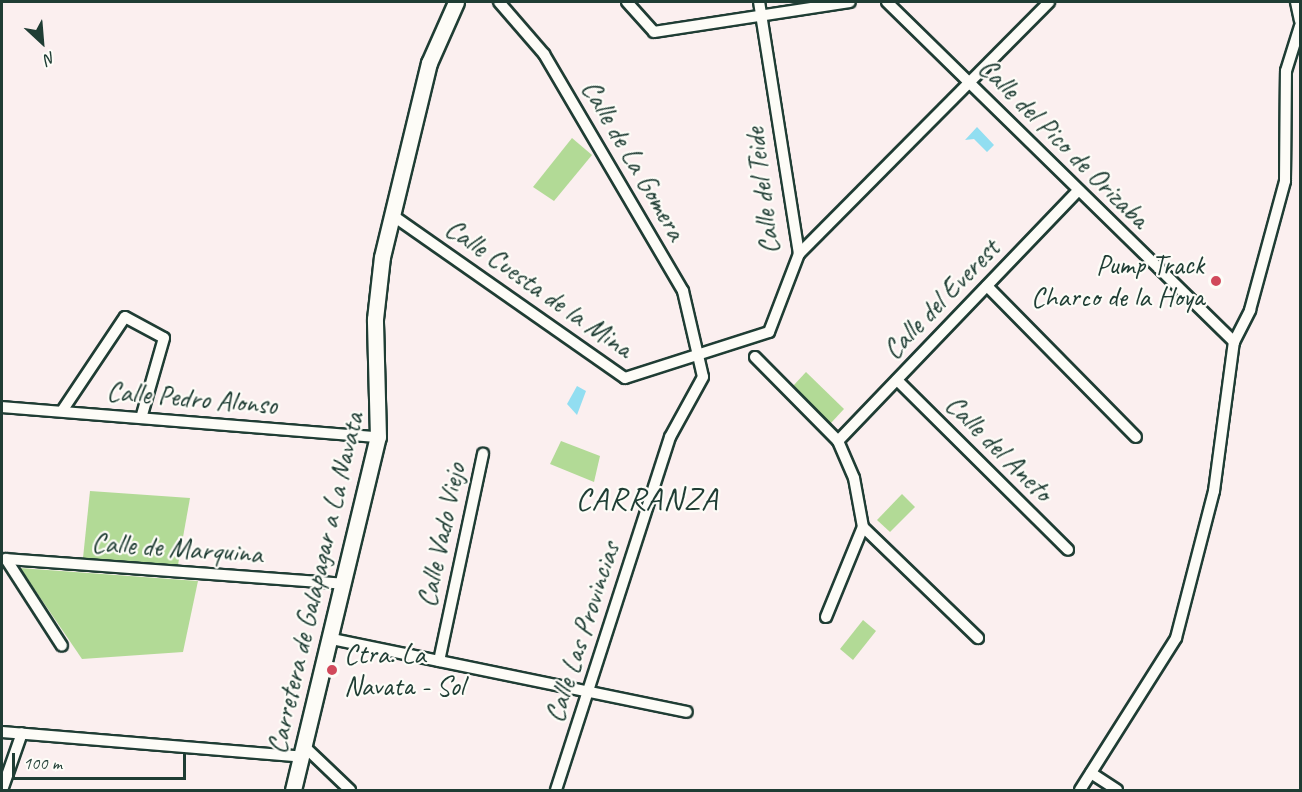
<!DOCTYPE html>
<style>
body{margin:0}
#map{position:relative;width:1302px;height:792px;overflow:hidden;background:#fbefef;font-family:Caveat,sans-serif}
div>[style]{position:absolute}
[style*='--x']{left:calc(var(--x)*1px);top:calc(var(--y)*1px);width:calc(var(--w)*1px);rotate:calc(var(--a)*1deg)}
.green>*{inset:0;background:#b2da96}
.water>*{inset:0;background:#92def1}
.roads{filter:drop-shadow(2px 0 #1f3d34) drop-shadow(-2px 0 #1f3d34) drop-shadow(0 2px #1f3d34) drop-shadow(0 -2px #1f3d34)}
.street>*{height:10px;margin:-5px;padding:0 5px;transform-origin:5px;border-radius:5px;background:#fdfcf7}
.secondary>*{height:15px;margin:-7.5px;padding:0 7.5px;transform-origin:7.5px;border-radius:7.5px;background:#fdfcf7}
.dots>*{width:16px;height:16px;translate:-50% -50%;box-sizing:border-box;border:3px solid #fdfcf7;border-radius:50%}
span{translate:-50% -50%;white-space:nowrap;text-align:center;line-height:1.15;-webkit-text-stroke:4.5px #fdfcf7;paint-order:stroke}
.street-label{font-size:28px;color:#1f3d34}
.poi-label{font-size:28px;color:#1f3d34}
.right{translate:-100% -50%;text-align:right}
.left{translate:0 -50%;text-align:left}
.quarter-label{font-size:32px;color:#1f3d34;letter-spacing:1.5px}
.frame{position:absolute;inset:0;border:3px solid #1f3d34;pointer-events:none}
.north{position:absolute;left:12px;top:12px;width:60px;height:60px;-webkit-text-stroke:4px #fdfcf7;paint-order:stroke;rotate:154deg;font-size:16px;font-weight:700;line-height:24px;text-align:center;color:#1f3d34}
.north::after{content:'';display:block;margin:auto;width:21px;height:27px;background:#1f3d34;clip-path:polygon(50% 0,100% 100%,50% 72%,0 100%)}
.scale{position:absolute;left:12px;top:753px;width:174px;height:27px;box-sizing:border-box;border:3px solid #1f3d34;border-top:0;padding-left:8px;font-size:18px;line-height:21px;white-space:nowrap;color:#1f3d34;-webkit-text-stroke:4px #fdfcf7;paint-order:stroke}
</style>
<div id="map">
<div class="green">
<i style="clip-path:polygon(572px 138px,592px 155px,554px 201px,533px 187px)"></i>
<i style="clip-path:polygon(806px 372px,844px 409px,830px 424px,793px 386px)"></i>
<i style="clip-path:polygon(561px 441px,600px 456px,594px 482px,550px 464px)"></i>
<i style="clip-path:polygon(90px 491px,190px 498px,178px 565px,83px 558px)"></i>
<i style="clip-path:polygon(902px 494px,915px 507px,890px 532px,877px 520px)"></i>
<i style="clip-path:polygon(20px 568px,198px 581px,183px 652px,82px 659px)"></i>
<i style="clip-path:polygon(863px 620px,876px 631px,853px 660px,840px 649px)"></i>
</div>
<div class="water">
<i style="clip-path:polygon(977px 127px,994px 145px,987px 152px,974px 139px,965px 140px)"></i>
<i style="clip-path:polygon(577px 386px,586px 391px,577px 415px,567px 404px)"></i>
</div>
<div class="roads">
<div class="street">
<i style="--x:499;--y:2;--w:69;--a:49.1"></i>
<i style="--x:544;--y:54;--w:275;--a:59.6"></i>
<i style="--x:683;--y:291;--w:88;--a:76.9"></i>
<i style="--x:703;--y:377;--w:68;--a:118.8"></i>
<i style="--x:670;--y:437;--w:371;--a:107.9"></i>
<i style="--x:627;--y:2;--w:40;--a:48"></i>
<i style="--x:654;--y:32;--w:198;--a:-8.7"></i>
<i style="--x:887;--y:2;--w:486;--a:44.4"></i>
<i style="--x:1296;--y:2;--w:19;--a:78"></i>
<i style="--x:392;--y:215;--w:284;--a:35"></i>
<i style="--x:625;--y:378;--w:151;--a:-17.7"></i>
<i style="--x:769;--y:332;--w:84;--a:-69"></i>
<i style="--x:799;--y:254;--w:255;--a:-99"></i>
<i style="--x:799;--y:254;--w:355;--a:-45.2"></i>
<i style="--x:987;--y:286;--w:212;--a:45.4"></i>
<i style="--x:755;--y:357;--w:118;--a:45.3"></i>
<i style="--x:838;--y:441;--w:40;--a:66.6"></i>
<i style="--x:854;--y:478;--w:50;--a:79.6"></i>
<i style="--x:863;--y:527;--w:160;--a:44"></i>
<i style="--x:897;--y:380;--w:241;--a:44.8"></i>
<i style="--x:2;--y:407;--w:377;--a:4.6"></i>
<i style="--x:62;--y:411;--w:113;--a:-56.2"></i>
<i style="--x:125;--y:317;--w:44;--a:28.3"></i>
<i style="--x:164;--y:338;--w:83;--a:106"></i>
<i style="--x:838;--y:441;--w:347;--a:-46.2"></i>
<i style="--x:6;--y:559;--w:340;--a:4.2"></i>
<i style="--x:6;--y:559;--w:103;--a:57.2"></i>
<i style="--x:826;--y:617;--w:97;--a:-67.7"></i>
<i style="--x:332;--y:639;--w:362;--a:11.6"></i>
<i style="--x:439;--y:661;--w:212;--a:-78"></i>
<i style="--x:2;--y:732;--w:302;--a:4.7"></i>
<i style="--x:306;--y:748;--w:61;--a:43.7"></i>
<i style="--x:1091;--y:773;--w:31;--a:33"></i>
<i style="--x:2;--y:790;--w:60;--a:-70.7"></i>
<i style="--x:1080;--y:790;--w:180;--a:-57.7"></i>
<i style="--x:1176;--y:638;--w:152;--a:-75.5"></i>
<i style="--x:1214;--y:491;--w:150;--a:-82.4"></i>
<i style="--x:1234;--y:342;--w:36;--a:-63"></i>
<i style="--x:1250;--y:310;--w:134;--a:-74.8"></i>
<i style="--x:1285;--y:181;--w:110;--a:-89.5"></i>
<i style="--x:1286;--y:71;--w:47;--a:-72.7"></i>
</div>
<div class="secondary">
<i style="--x:293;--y:790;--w:363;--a:-76.5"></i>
<i style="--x:378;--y:437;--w:118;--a:-91.5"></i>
<i style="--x:375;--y:319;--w:62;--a:-83.6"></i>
<i style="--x:382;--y:257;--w:200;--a:-76.4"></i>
<i style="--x:429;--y:63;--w:67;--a:-66.1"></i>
</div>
</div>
<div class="dots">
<i style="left:1216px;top:281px;background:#d1495b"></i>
<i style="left:332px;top:670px;background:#d1495b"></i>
</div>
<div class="street-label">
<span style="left:1064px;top:143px;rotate:45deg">Calle del Pico de Orizaba</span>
<span style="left:634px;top:160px;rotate:60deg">Calle de La Gomera</span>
<span style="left:762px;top:191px;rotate:-97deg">Calle del Teide</span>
<span style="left:539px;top:288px;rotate:35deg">Calle Cuesta de la Mina</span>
<span style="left:941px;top:299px;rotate:-46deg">Calle del Everest</span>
<span style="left:192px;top:398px;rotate:5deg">Calle Pedro Alonso</span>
<span style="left:999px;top:448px;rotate:45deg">Calle del Aneto</span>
<span style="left:441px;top:535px;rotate:-78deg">Calle Vado Viejo</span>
<span style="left:177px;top:548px;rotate:4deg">Calle de Marquina</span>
<span style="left:315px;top:583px;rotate:-77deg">Carretera de Galapagar a La Navata</span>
<span style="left:582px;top:632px;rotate:-72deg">Calle Las Provincias</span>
</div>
<div class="poi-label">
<span class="right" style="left:1204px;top:281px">Pump Track<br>Charco de la Hoya</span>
<span class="left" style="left:344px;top:670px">Ctra. La<br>Navata - Sol</span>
</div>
<div class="quarter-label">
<span style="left:647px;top:499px">CARRANZA</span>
</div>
<div class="frame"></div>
<div class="north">N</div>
<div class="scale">100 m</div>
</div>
